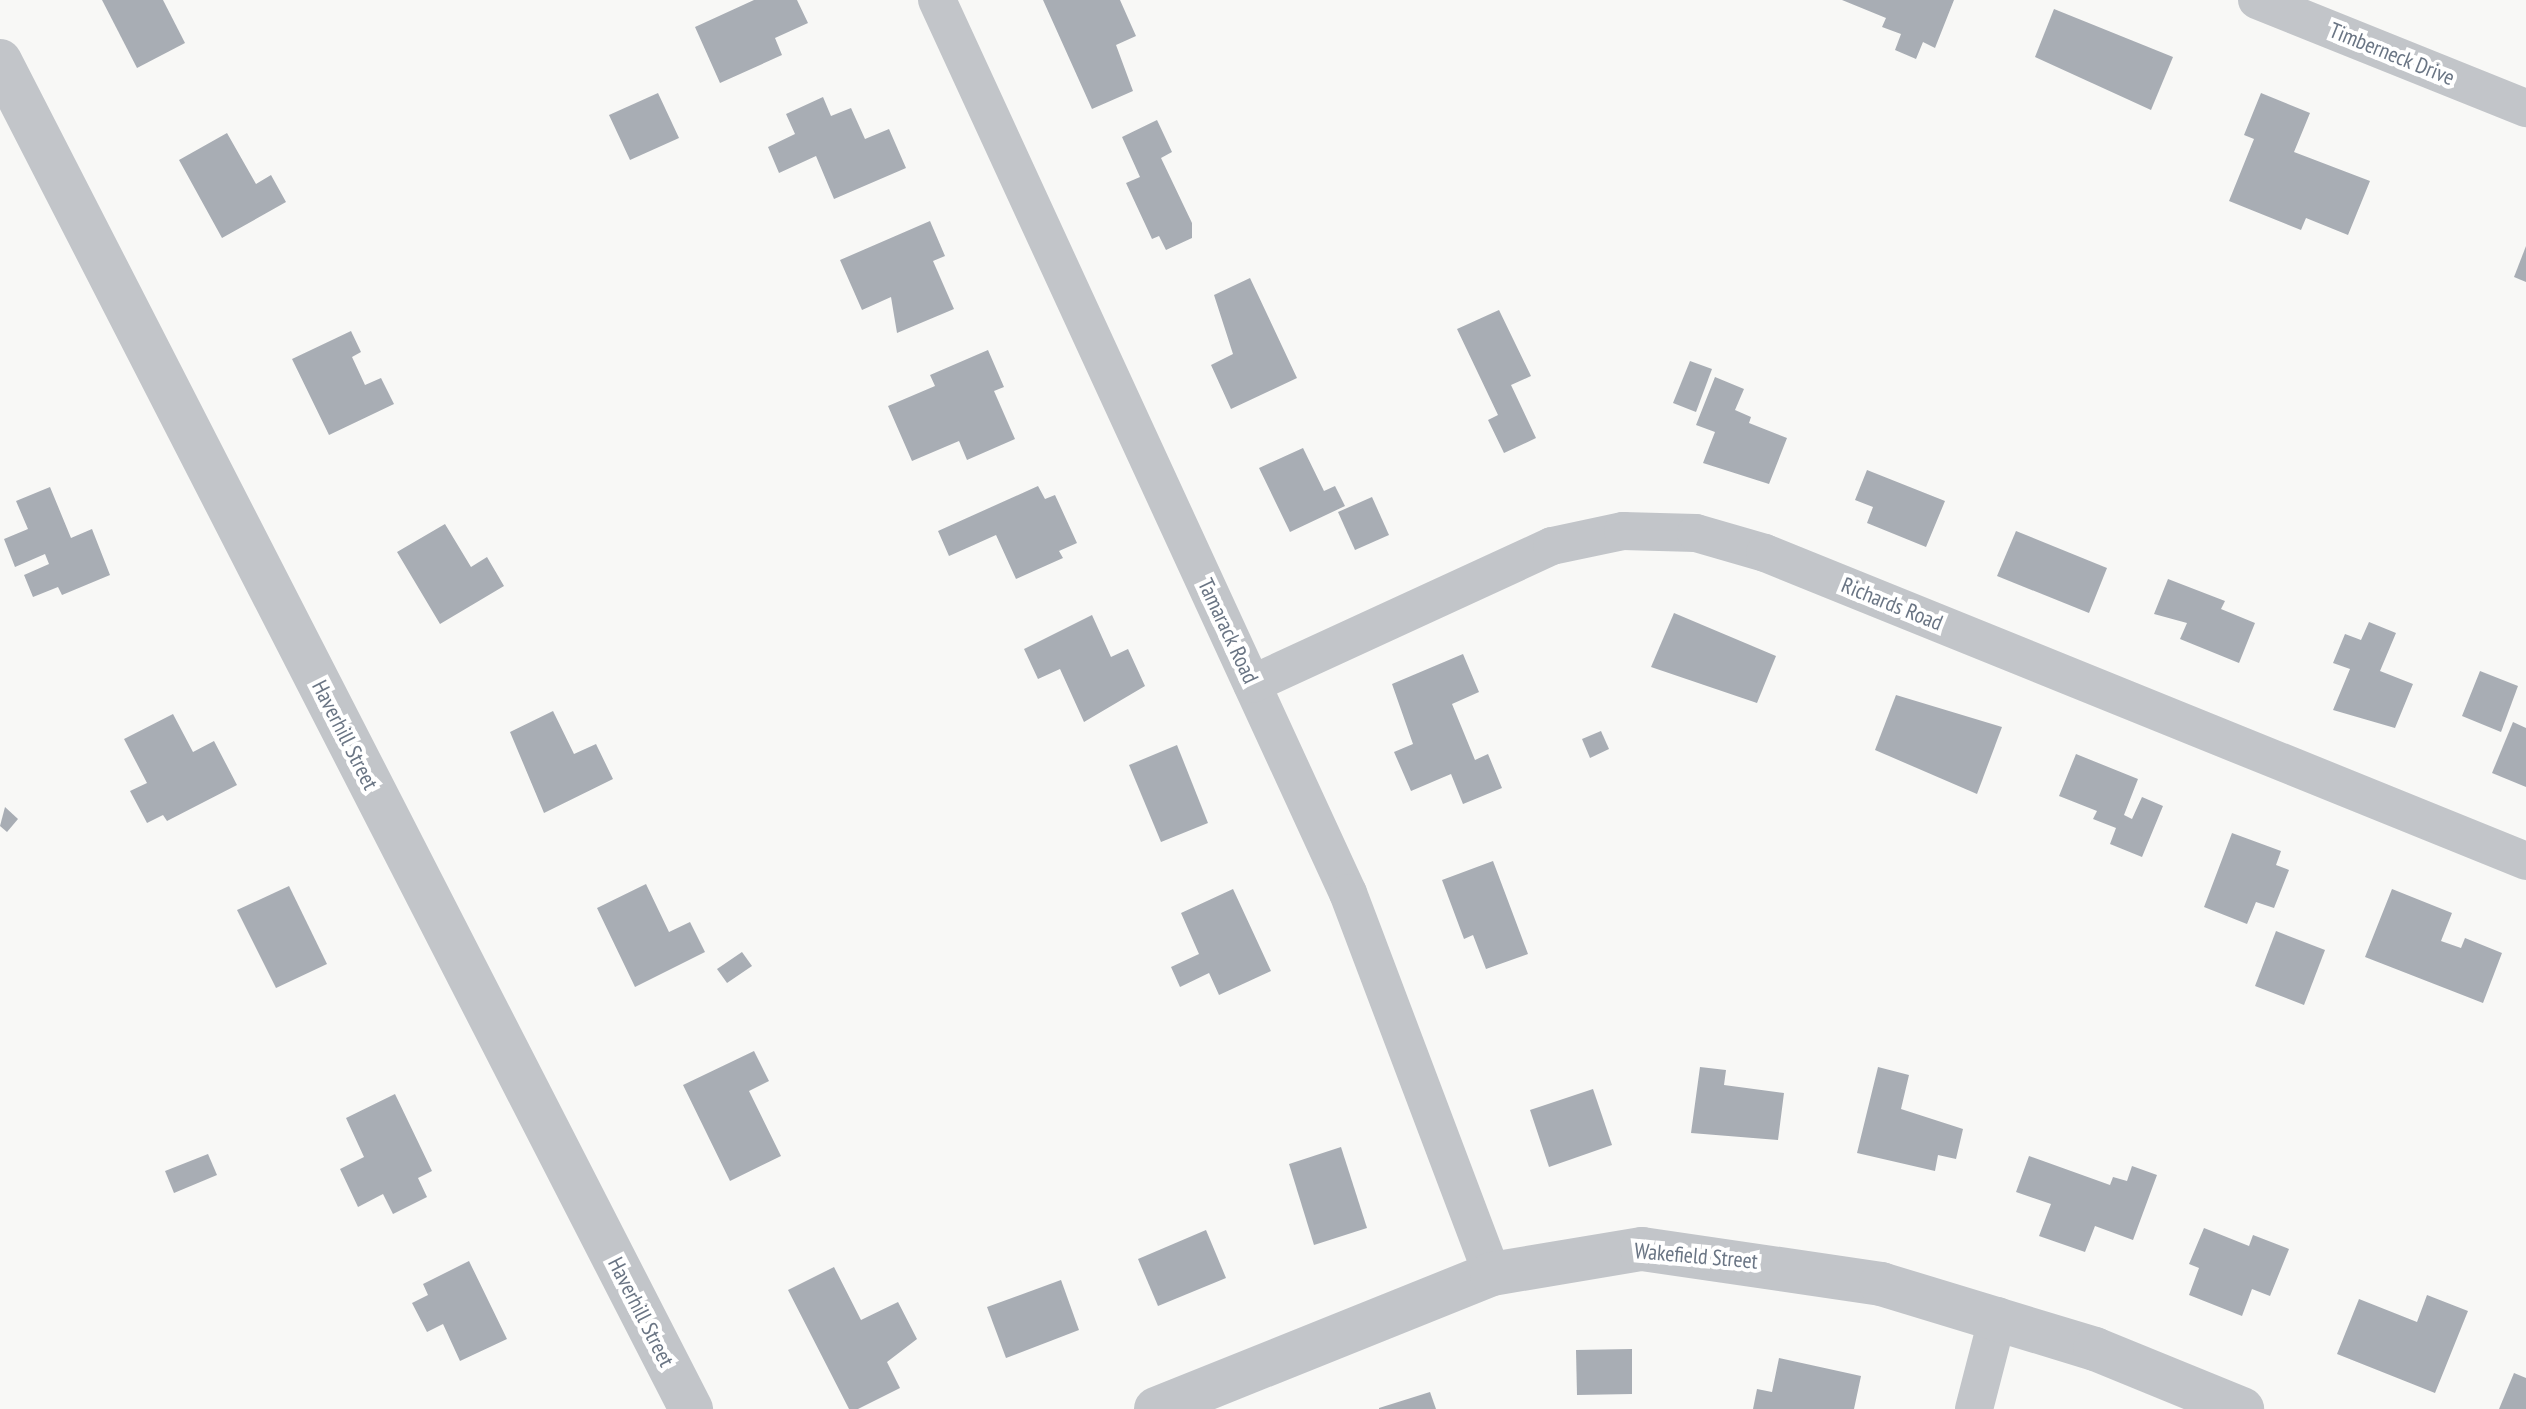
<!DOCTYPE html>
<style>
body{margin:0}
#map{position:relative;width:2526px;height:1409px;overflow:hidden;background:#f8f8f6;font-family:"PT Sans Narrow",sans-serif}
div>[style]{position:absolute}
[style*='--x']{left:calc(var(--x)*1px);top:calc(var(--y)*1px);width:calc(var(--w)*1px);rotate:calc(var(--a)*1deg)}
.building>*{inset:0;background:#a8adb4}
.minor>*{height:38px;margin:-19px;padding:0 19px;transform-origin:19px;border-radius:19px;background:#c2c5c9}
.tertiary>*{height:44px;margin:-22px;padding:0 22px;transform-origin:22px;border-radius:22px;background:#c2c5c9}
span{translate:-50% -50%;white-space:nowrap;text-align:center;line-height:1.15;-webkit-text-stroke:8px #fff;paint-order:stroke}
.street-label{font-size:22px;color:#6a7584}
</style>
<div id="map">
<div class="building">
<i style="clip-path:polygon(102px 0,163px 0,185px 43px,137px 68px)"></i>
<i style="clip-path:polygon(754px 0,797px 0,808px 23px,775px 38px,782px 55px,720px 83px,695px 27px)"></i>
<i style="clip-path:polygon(1043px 0,1120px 0,1136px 36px,1116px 45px,1133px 91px,1092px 109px)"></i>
<i style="clip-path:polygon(1842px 0,1954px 0,1935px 48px,1923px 42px,1916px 59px,1895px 50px,1901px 34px,1882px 27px,1886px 18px)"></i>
<i style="clip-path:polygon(2054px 9px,2173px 57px,2151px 110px,2035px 57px)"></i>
<i style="clip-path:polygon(658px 93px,679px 138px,630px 160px,609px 115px)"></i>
<i style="clip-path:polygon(2261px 93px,2310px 113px,2294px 152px,2370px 181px,2348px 235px,2306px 218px,2301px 230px,2229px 201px,2254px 139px,2244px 135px)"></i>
<i style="clip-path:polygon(823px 97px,831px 116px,851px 108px,865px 139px,889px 129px,906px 168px,834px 199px,816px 156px,779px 173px,768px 147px,795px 134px,786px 114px)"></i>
<i style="clip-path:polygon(1157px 120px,1172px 152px,1161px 158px,1192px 223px,1192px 238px,1166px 250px,1159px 236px,1152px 239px,1126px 183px,1140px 177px,1122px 137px)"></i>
<i style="clip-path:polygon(227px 133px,256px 184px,271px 175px,286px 202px,222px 238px,179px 160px)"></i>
<i style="clip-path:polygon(930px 221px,945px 256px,933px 261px,954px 309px,897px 333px,891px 297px,862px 310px,840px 260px)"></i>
<i style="clip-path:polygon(2526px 246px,2526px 282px,2514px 277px)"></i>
<i style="clip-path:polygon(1250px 278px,1297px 378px,1231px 409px,1211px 365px,1233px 354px,1214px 295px)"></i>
<i style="clip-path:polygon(1499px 310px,1531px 376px,1511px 385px,1536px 438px,1504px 453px,1488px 420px,1498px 415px,1457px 329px)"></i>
<i style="clip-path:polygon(351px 331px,361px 352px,352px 357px,365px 385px,381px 378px,394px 404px,329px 435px,292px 359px)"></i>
<i style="clip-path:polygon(988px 350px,1004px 387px,994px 391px,1015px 439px,967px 460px,959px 441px,912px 461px,888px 406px,935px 386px,930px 375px)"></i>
<i style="clip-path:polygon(1690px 361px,1712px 369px,1696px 412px,1673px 403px)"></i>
<i style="clip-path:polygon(1715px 377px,1744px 389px,1735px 410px,1751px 417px,1749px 423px,1787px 438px,1769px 484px,1703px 463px,1715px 432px,1696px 425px)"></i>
<i style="clip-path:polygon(1303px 448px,1324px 491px,1335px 486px,1345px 506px,1290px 532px,1259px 468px)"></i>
<i style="clip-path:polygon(1867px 470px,1945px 501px,1926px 547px,1867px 523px,1873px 507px,1855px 500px)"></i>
<i style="clip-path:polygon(1038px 486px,1045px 499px,1055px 495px,1077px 543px,1059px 551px,1063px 558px,1016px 579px,996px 535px,949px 556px,938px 531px)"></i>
<i style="clip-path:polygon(50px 487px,71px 538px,92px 529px,110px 575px,62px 595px,58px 587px,33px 597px,24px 575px,49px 564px,45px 554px,15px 567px,4px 539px,28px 529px,16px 501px)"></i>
<i style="clip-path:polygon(1372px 497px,1389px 535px,1355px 550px,1338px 512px)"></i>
<i style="clip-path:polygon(445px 524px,471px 567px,487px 557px,504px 586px,440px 624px,397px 552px)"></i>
<i style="clip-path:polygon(2016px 531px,2107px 568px,2089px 613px,1997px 576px)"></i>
<i style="clip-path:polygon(2168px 579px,2225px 601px,2221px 609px,2255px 623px,2239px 663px,2180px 639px,2187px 623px,2154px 614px)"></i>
<i style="clip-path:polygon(1674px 613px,1776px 656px,1757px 703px,1651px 667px)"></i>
<i style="clip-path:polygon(1092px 615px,1111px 657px,1128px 649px,1145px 686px,1084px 722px,1060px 669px,1038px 679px,1024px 649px)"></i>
<i style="clip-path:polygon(2369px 622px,2396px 633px,2380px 671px,2413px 684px,2395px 728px,2333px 710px,2350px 669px,2333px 663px,2345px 634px,2361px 640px)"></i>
<i style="clip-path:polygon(1463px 654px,1479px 692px,1452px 704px,1475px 760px,1488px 754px,1502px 788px,1463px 804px,1451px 774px,1411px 791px,1394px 752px,1413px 744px,1392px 684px)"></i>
<i style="clip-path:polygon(2480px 671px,2518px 686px,2501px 732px,2462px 716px)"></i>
<i style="clip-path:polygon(1896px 695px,2002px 727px,1977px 794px,1875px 750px)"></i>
<i style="clip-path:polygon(553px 711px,574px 754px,596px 744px,613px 779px,544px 813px,510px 732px)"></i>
<i style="clip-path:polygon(173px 714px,193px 752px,214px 741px,237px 785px,167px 821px,163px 815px,147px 823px,130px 791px,147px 783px,124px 739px)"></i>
<i style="clip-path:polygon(2513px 722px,2526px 728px,2526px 787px,2492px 773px)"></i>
<i style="clip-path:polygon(1601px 731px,1609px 749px,1590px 758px,1582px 739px)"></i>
<i style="clip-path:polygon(1177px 745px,1208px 823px,1161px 842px,1129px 765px)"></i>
<i style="clip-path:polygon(2076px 754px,2138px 779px,2124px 815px,2132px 819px,2142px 797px,2163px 806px,2142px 857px,2110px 844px,2116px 828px,2093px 819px,2097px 811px,2059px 796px)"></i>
<i style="clip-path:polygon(5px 807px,18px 819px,7px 832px,0 826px)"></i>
<i style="clip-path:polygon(2232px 833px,2281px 851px,2276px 865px,2289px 870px,2274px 908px,2256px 902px,2247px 924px,2204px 907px)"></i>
<i style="clip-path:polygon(1493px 861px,1528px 954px,1486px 969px,1473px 935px,1464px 939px,1442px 880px)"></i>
<i style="clip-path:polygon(646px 884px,669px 932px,690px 922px,705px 952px,635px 987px,597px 908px)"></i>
<i style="clip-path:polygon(289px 886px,327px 964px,276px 988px,237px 910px)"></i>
<i style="clip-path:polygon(1233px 889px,1271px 971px,1219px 995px,1209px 973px,1180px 987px,1171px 967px,1199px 954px,1181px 913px)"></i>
<i style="clip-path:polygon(2392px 889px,2452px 913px,2441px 941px,2461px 948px,2465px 938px,2502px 953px,2483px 1003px,2365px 957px)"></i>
<i style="clip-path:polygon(2276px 931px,2325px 950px,2304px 1005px,2255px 986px)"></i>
<i style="clip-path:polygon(742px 952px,752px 966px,727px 983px,717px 969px)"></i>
<i style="clip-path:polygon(754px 1051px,769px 1081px,749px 1091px,781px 1156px,730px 1181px,683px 1085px)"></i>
<i style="clip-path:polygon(1700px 1067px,1726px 1070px,1724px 1085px,1784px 1093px,1778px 1140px,1691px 1133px)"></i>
<i style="clip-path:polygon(1878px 1067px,1909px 1075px,1901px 1109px,1963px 1129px,1956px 1159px,1938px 1155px,1935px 1171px,1857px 1153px)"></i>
<i style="clip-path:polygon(1593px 1089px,1612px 1145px,1549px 1167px,1530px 1110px)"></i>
<i style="clip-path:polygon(395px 1094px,432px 1171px,418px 1178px,427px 1197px,393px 1214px,383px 1194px,358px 1207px,340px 1169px,364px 1157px,346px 1118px)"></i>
<i style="clip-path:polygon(1341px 1147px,1367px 1228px,1314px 1245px,1289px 1164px)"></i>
<i style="clip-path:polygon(208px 1154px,217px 1175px,174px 1193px,165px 1171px)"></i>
<i style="clip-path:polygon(2029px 1156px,2110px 1185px,2113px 1177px,2127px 1181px,2132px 1166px,2157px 1175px,2133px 1240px,2095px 1226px,2085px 1252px,2039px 1236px,2051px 1204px,2016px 1192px)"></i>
<i style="clip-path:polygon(2204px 1228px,2249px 1246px,2253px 1235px,2289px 1249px,2270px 1296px,2252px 1289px,2242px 1316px,2189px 1295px,2199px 1268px,2189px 1264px)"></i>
<i style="clip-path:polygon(1206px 1230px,1226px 1278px,1158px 1306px,1138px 1259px)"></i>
<i style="clip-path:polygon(469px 1261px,507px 1339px,460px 1361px,443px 1324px,427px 1332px,412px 1303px,428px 1295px,423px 1284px)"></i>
<i style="clip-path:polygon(834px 1267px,861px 1320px,898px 1302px,917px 1339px,887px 1362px,900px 1388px,858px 1409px,849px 1409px,788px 1290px)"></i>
<i style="clip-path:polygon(1061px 1280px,1079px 1330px,1006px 1358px,987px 1307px)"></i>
<i style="clip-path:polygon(2427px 1295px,2468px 1311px,2435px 1393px,2337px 1354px,2359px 1299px,2417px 1322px)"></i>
<i style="clip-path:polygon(1632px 1349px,1632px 1394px,1577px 1395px,1576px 1350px)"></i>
<i style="clip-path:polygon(1779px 1358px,1861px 1376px,1854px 1409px,1753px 1409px,1757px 1389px,1772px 1392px)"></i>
<i style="clip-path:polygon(2514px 1373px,2526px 1378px,2526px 1409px,2499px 1409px)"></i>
<i style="clip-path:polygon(1430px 1392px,1436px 1409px,1379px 1409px,1379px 1408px)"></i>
</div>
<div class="minor">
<i style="--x:937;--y:0;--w:983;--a:65.29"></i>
<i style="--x:1348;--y:893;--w:407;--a:69.3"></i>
<i style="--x:2257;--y:0;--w:290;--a:21.9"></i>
<i style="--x:1252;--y:684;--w:330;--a:-24.7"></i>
<i style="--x:1552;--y:546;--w:73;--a:-11.9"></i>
<i style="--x:1623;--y:531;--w:73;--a:1.6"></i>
<i style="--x:1696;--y:533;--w:72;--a:16.2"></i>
<i style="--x:1765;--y:553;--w:821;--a:22.03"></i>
<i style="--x:1974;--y:1409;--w:96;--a:-75.5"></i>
</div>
<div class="tertiary">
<i style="--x:0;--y:61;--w:1515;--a:62.86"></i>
<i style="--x:1156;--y:1409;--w:362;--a:-21.9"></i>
<i style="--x:1492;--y:1274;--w:152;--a:-9.5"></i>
<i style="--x:1642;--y:1249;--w:242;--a:8.3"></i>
<i style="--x:1881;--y:1284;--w:224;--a:16.9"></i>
<i style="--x:2095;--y:1349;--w:159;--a:22.2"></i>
</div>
<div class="street-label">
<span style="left:2392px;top:54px;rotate:22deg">Timberneck Drive</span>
<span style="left:1892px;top:604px;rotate:22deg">Richards Road</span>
<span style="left:1228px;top:631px;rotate:65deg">Tamarack Road</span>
<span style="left:345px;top:735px;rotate:63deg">Haverhill Street</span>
<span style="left:1696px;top:1256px;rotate:5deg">Wakefield Street</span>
<span style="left:641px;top:1312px;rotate:63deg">Haverhill Street</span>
</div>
</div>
